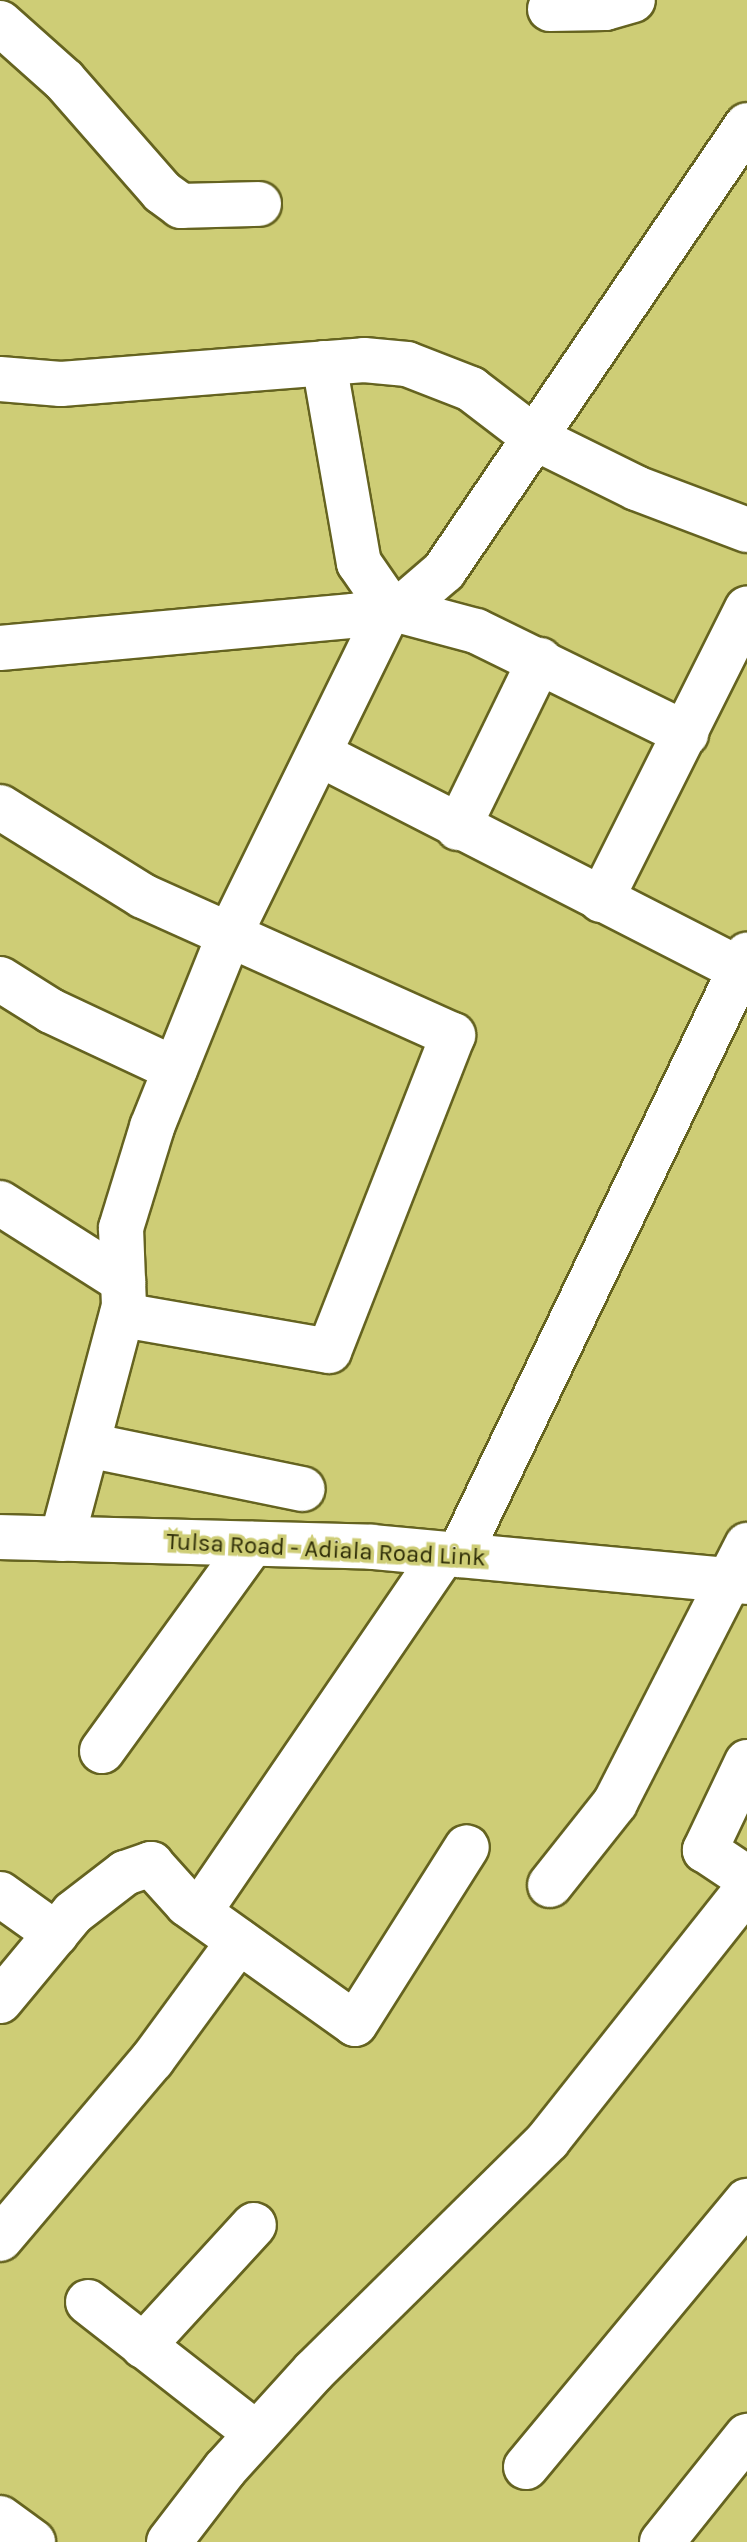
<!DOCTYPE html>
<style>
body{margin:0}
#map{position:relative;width:747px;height:2542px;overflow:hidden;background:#cecd76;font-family:Karla,sans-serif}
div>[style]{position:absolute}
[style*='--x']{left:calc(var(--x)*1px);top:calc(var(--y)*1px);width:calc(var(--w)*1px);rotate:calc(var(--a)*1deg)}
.roads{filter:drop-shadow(2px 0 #656320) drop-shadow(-2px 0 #656320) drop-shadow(0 2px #656320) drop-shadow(0 -2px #656320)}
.minor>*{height:44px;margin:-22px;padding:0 22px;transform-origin:22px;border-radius:22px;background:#fff}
span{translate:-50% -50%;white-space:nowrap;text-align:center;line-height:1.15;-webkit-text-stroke:7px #cecd76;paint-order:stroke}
.street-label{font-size:24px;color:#2e2d07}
</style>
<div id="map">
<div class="roads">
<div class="minor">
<i style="--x:550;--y:9;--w:55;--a:-1"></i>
<i style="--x:605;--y:8;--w:29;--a:-16"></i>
<i style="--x:0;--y:23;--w:86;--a:41.7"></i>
<i style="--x:64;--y:80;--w:149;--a:48.8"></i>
<i style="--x:162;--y:192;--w:24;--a:36"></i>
<i style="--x:181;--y:206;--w:78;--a:-1.5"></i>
<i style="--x:324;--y:363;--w:203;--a:80.1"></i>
<i style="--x:359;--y:563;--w:55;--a:55.4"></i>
<i style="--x:0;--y:379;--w:61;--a:4.7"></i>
<i style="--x:61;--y:384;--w:304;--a:-4.5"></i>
<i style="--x:364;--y:360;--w:43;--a:5.3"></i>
<i style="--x:407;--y:364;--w:69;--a:21.3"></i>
<i style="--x:471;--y:389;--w:81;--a:37.4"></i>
<i style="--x:535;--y:438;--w:113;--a:26.3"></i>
<i style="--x:636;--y:488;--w:119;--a:20.7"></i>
<i style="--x:0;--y:648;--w:354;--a:-5.2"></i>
<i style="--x:353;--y:616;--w:38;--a:-12"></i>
<i style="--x:390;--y:608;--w:89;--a:15"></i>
<i style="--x:476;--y:631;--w:234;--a:26.1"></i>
<i style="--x:321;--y:755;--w:470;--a:27.1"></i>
<i style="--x:0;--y:807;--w:168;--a:31.9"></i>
<i style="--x:143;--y:896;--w:340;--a:24.2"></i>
<i style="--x:453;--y:1035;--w:339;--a:111.4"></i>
<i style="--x:329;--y:1351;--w:210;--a:-170.1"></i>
<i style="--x:458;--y:828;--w:187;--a:-64"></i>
<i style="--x:601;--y:900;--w:326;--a:-63.4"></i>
<i style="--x:0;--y:979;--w:60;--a:32.1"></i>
<i style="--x:51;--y:1011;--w:137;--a:25.1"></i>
<i style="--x:0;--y:1203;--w:146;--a:32.4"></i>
<i style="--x:88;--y:1445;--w:219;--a:11.6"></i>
<i style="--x:0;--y:1537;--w:372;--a:1.5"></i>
<i style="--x:372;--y:1547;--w:377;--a:5.3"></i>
<i style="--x:62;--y:1539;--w:241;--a:-75.1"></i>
<i style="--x:124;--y:1306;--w:78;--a:-92.2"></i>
<i style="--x:121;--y:1228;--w:106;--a:-72.9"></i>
<i style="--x:152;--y:1127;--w:204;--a:-68.1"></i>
<i style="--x:228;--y:938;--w:368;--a:-63.9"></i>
<i style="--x:390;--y:608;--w:19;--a:-18"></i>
<i style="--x:408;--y:602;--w:48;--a:-40.7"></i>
<i style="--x:444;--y:571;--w:539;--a:-55.81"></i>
<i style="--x:459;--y:1555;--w:666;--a:-64.36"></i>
<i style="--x:102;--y:1751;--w:256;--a:-54.1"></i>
<i style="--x:747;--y:1762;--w:98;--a:115.5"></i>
<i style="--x:705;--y:1850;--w:50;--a:33.7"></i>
<i style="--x:550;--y:1885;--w:105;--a:-51.6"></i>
<i style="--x:615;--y:1803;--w:290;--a:-62.9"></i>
<i style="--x:0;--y:1894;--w:69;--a:35.5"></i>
<i style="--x:199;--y:1912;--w:433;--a:-55.7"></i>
<i style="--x:0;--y:2001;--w:114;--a:-50.3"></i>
<i style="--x:73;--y:1913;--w:66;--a:-37.6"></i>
<i style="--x:125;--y:1873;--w:28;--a:-19"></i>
<i style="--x:151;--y:1864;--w:54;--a:48"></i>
<i style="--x:187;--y:1904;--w:206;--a:35.5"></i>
<i style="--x:355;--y:2024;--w:209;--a:-57.7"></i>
<i style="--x:0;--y:2239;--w:235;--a:-49.7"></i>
<i style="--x:152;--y:2060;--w:147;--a:-53.8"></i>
<i style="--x:88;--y:2302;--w:214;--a:38"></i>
<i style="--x:143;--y:2346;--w:164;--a:-47.5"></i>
<i style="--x:526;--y:2467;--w:346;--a:-50.3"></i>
<i style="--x:0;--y:2518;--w:41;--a:36"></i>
<i style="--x:169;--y:2542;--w:92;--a:-52.5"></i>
<i style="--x:225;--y:2469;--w:132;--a:-47.8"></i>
<i style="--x:314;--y:2371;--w:329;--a:-44.6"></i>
<i style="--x:548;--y:2140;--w:320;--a:-51.6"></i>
<i style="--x:662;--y:2542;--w:136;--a:-51.3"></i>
</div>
</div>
<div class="street-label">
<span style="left:326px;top:1550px;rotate:3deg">Tulsa Road - Adiala Road Link</span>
</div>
</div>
